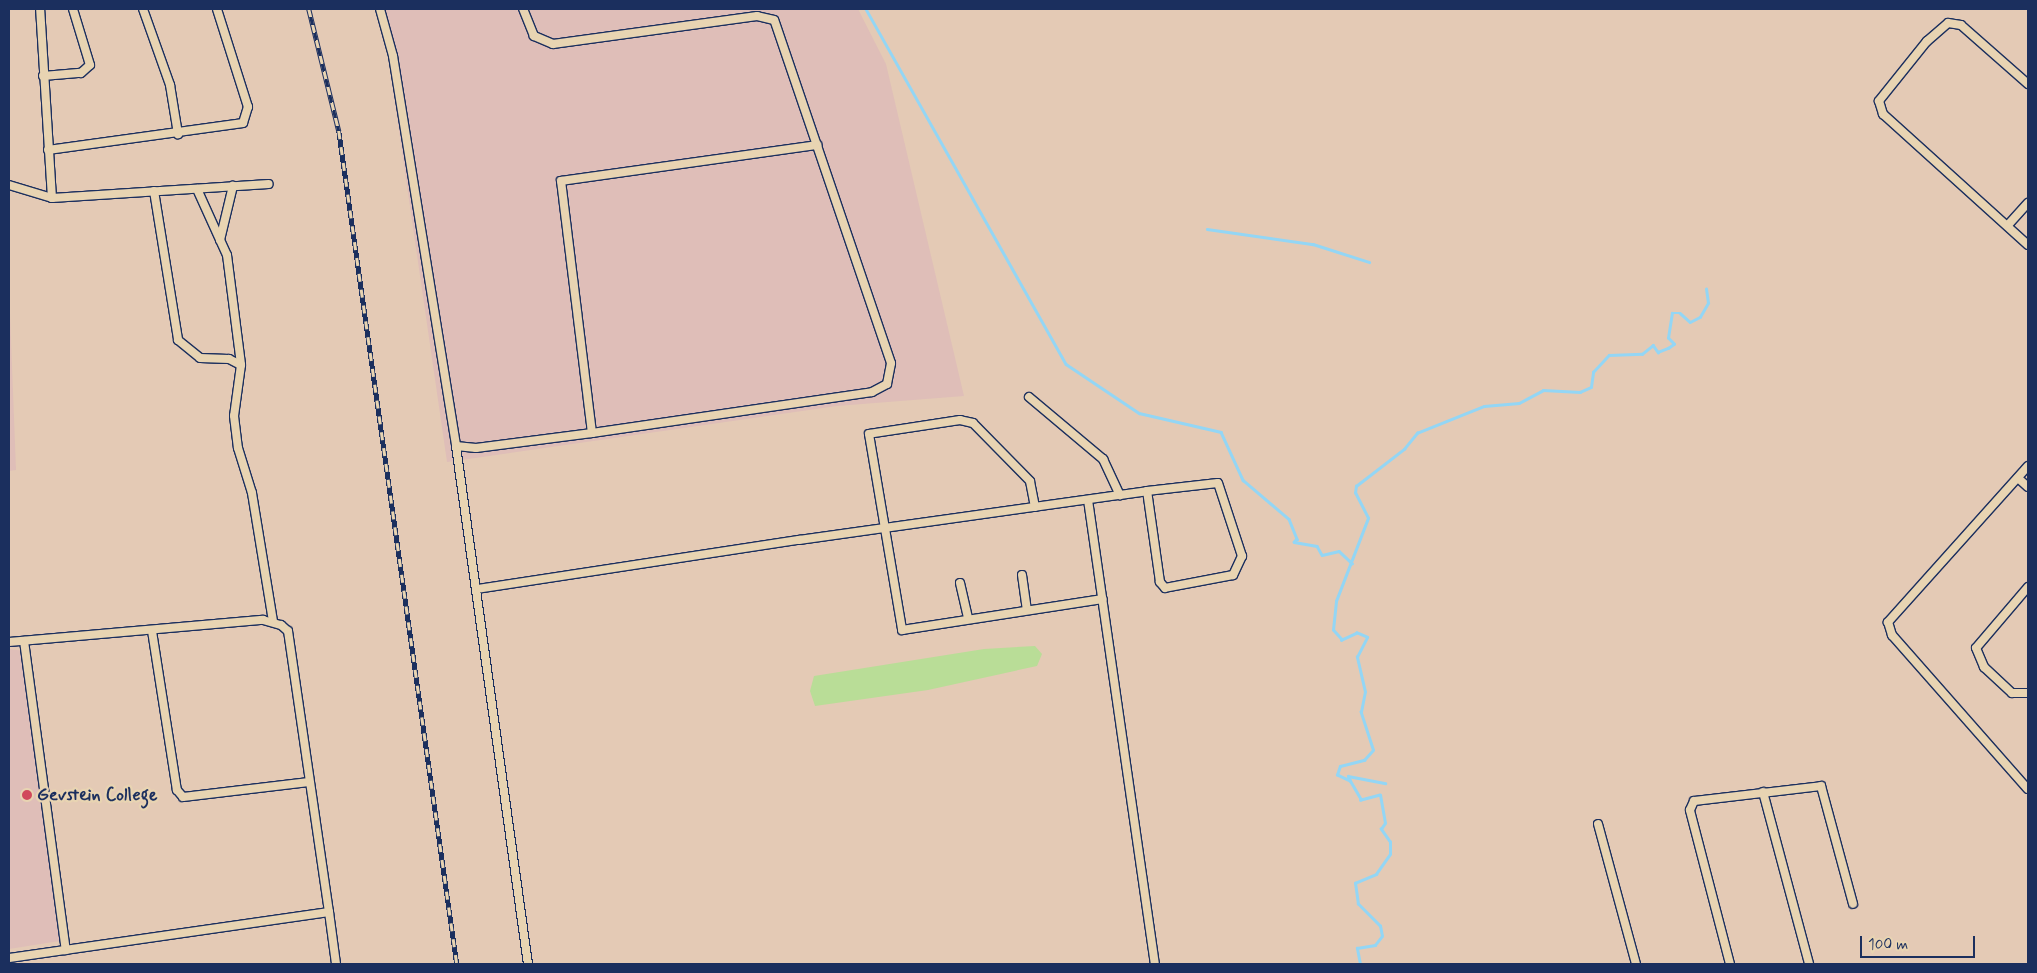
<!DOCTYPE html>
<style>
body{margin:0}
#map{position:relative;width:2037px;height:973px;overflow:hidden;background:#e4cab5;font-family:Mynerve,sans-serif}
div>[style]{position:absolute}
[style*='--x']{left:calc(var(--x)*1px);top:calc(var(--y)*1px);width:calc(var(--w)*1px);rotate:calc(var(--a)*1deg)}
.built>*{inset:0;background:#dfbeb8}
.green>*{inset:0;background:#b9dd97}
.stream>*{height:2.5px;margin:-1.25px;padding:0 1.25px;transform-origin:1.25px;border-radius:1.25px;background:#93d6f5}
.roads{filter:drop-shadow(1px 0 #1b2f5e) drop-shadow(-1px 0 #1b2f5e) drop-shadow(0 1px #1b2f5e) drop-shadow(0 -1px #1b2f5e)}
.minor>*{height:8px;margin:-4px;padding:0 4px;transform-origin:4px;border-radius:4px;background:#e8d4b2}
.rail>*{height:4.5px;margin-top:-2.25px;transform-origin:0;background:repeating-linear-gradient(90deg,#e8d4b2 0 8px,#1b2f5e 0 16px);box-sizing:border-box;border-block:1px solid #1b2f5e}
.dots>*{width:14px;height:14px;translate:-50% -50%;box-sizing:border-box;border:2px solid #e8d4b2;border-radius:50%}
span{translate:-50% -50%;white-space:nowrap;text-align:center;line-height:1.15;-webkit-text-stroke:4.5px #e8d4b2;paint-order:stroke}
.poi-label{font-size:18px;color:#1b2f5e;font-weight:700}
.left{translate:0 -50%;text-align:left}
.frame{position:absolute;inset:0;border:10px solid #1b2f5e;pointer-events:none}
.scale{position:absolute;left:1860px;top:936px;width:115px;height:22px;box-sizing:border-box;border:2px solid #1b2f5e;border-top:0;padding-left:6px;font-size:15px;line-height:18px;white-space:nowrap;color:#1b2f5e;-webkit-text-stroke:4px #e8d4b2;paint-order:stroke}
</style>
<div id="map">
<div class="built">
<i style="clip-path:polygon(375px 9px,858px 9px,886px 64px,964px 396px,837px 406px,447px 462px,386px 41px)"></i>
<i style="clip-path:polygon(9px 288px,16px 470px,9px 471px)"></i>
<i style="clip-path:polygon(9px 649px,25px 651px,66px 940px,9px 949px)"></i>
</div>
<div class="green">
<i style="clip-path:polygon(1035px 646px,1042px 654px,1037px 666px,928px 690px,815px 706px,810px 691px,814px 676px,984px 649px)"></i>
</div>
<div class="stream">
<i style="--x:866;--y:9;--w:407;--a:60.6"></i>
<i style="--x:1066;--y:364;--w:88;--a:33.9"></i>
<i style="--x:1139;--y:413;--w:84;--a:13"></i>
<i style="--x:1221;--y:432;--w:53;--a:65.4"></i>
<i style="--x:1243;--y:480;--w:60;--a:40.3"></i>
<i style="--x:1289;--y:519;--w:22;--a:68"></i>
<i style="--x:1297;--y:539;--w:4;--a:135"></i>
<i style="--x:1294;--y:542;--w:23;--a:10"></i>
<i style="--x:1317;--y:546;--w:10;--a:61"></i>
<i style="--x:1322;--y:555;--w:17;--a:-13"></i>
<i style="--x:1339;--y:551;--w:18;--a:43"></i>
<i style="--x:1207;--y:229;--w:107;--a:8.1"></i>
<i style="--x:1313;--y:244;--w:59;--a:17.8"></i>
<i style="--x:1350;--y:781;--w:5;--a:-112"></i>
<i style="--x:1348;--y:776;--w:38;--a:11"></i>
<i style="--x:1360;--y:964;--w:16;--a:-101"></i>
<i style="--x:1357;--y:948;--w:18;--a:-9"></i>
<i style="--x:1375;--y:945;--w:11;--a:-52"></i>
<i style="--x:1382;--y:936;--w:10;--a:-101"></i>
<i style="--x:1380;--y:926;--w:31;--a:-135"></i>
<i style="--x:1358;--y:904;--w:21;--a:-98"></i>
<i style="--x:1355;--y:883;--w:23;--a:-23"></i>
<i style="--x:1376;--y:874;--w:24;--a:-55"></i>
<i style="--x:1390;--y:854;--w:12;--a:-90"></i>
<i style="--x:1390;--y:842;--w:16;--a:-125"></i>
<i style="--x:1381;--y:829;--w:7;--a:-56"></i>
<i style="--x:1385;--y:823;--w:28;--a:-100"></i>
<i style="--x:1380;--y:795;--w:20;--a:165"></i>
<i style="--x:1361;--y:800;--w:22;--a:-120"></i>
<i style="--x:1350;--y:781;--w:14;--a:-155"></i>
<i style="--x:1337;--y:775;--w:9;--a:-72"></i>
<i style="--x:1340;--y:766;--w:25;--a:-14"></i>
<i style="--x:1364;--y:760;--w:13;--a:-48"></i>
<i style="--x:1373;--y:750;--w:40;--a:-108"></i>
<i style="--x:1361;--y:712;--w:20;--a:-79"></i>
<i style="--x:1365;--y:692;--w:36;--a:-103"></i>
<i style="--x:1357;--y:657;--w:22;--a:-63"></i>
<i style="--x:1367;--y:637;--w:11;--a:-158"></i>
<i style="--x:1357;--y:633;--w:17;--a:155"></i>
<i style="--x:1342;--y:640;--w:13;--a:-132"></i>
<i style="--x:1333;--y:630;--w:29;--a:-84"></i>
<i style="--x:1336;--y:601;--w:89;--a:-68.9"></i>
<i style="--x:1368;--y:518;--w:28;--a:-117"></i>
<i style="--x:1355;--y:493;--w:7;--a:-82"></i>
<i style="--x:1356;--y:486;--w:61;--a:-37.6"></i>
<i style="--x:1404;--y:449;--w:21;--a:-51"></i>
<i style="--x:1417;--y:433;--w:72;--a:-21.9"></i>
<i style="--x:1484;--y:406;--w:35;--a:-5"></i>
<i style="--x:1519;--y:403;--w:27;--a:-28"></i>
<i style="--x:1543;--y:390;--w:37;--a:3"></i>
<i style="--x:1580;--y:392;--w:12;--a:-24"></i>
<i style="--x:1591;--y:387;--w:15;--a:-82"></i>
<i style="--x:1593;--y:372;--w:23;--a:-47"></i>
<i style="--x:1609;--y:355;--w:33;--a:-2"></i>
<i style="--x:1642;--y:354;--w:14;--a:-39"></i>
<i style="--x:1653;--y:345;--w:9;--a:54"></i>
<i style="--x:1658;--y:352;--w:11;--a:-22"></i>
<i style="--x:1668;--y:348;--w:7;--a:-34"></i>
<i style="--x:1674;--y:344;--w:8;--a:-135"></i>
<i style="--x:1668;--y:338;--w:25;--a:-81"></i>
<i style="--x:1672;--y:313;--w:8;--a:0"></i>
<i style="--x:1680;--y:313;--w:13;--a:42"></i>
<i style="--x:1690;--y:322;--w:11;--a:-27"></i>
<i style="--x:1700;--y:317;--w:16;--a:-60"></i>
<i style="--x:1708;--y:303;--w:14;--a:-98"></i>
</div>
<div class="roads">
<div class="minor">
<i style="--x:143;--y:9;--w:81;--a:70.4"></i>
<i style="--x:170;--y:85;--w:50;--a:80.7"></i>
<i style="--x:380;--y:9;--w:49;--a:74.5"></i>
<i style="--x:393;--y:56;--w:395;--a:80.8"></i>
<i style="--x:456;--y:446;--w:20;--a:6"></i>
<i style="--x:476;--y:448;--w:117;--a:-7.4"></i>
<i style="--x:592;--y:433;--w:283;--a:-8.3"></i>
<i style="--x:872;--y:392;--w:17;--a:-28"></i>
<i style="--x:887;--y:384;--w:21;--a:-79"></i>
<i style="--x:891;--y:363;--w:362;--a:-108.8"></i>
<i style="--x:774;--y:20;--w:17;--a:-167"></i>
<i style="--x:757;--y:16;--w:206;--a:172.2"></i>
<i style="--x:553;--y:44;--w:21;--a:-157"></i>
<i style="--x:534;--y:36;--w:29;--a:-112"></i>
<i style="--x:43;--y:76;--w:38;--a:-5"></i>
<i style="--x:81;--y:73;--w:12;--a:-42"></i>
<i style="--x:90;--y:65;--w:59;--a:-106.9"></i>
<i style="--x:2028;--y:84;--w:89;--a:-138.6"></i>
<i style="--x:1961;--y:25;--w:13;--a:-171"></i>
<i style="--x:1948;--y:23;--w:28;--a:139"></i>
<i style="--x:1927;--y:41;--w:77;--a:128.7"></i>
<i style="--x:1879;--y:101;--w:14;--a:73"></i>
<i style="--x:1883;--y:114;--w:195;--a:42.1"></i>
<i style="--x:48;--y:150;--w:197;--a:-7.9"></i>
<i style="--x:243;--y:123;--w:17;--a:-73"></i>
<i style="--x:248;--y:107;--w:103;--a:-107.6"></i>
<i style="--x:9;--y:185;--w:45;--a:16.8"></i>
<i style="--x:52;--y:198;--w:189;--a:-93.6"></i>
<i style="--x:197;--y:189;--w:72;--a:65.6"></i>
<i style="--x:227;--y:255;--w:111;--a:82.7"></i>
<i style="--x:154;--y:191;--w:151;--a:80.8"></i>
<i style="--x:178;--y:340;--w:28;--a:39"></i>
<i style="--x:200;--y:358;--w:29;--a:2"></i>
<i style="--x:229;--y:359;--w:13;--a:27"></i>
<i style="--x:241;--y:365;--w:51;--a:97.8"></i>
<i style="--x:234;--y:416;--w:32;--a:83"></i>
<i style="--x:238;--y:448;--w:47;--a:72.7"></i>
<i style="--x:252;--y:493;--w:130;--a:80.7"></i>
<i style="--x:52;--y:198;--w:217;--a:-3.7"></i>
<i style="--x:2008;--y:225;--w:30;--a:-48"></i>
<i style="--x:220;--y:240;--w:56;--a:-76.5"></i>
<i style="--x:1029;--y:397;--w:97;--a:40"></i>
<i style="--x:1103;--y:459;--w:40;--a:65"></i>
<i style="--x:592;--y:433;--w:254;--a:-97"></i>
<i style="--x:561;--y:181;--w:259;--a:-8"></i>
<i style="--x:456;--y:446;--w:523;--a:82.09"></i>
<i style="--x:2028;--y:466;--w:210;--a:131.9"></i>
<i style="--x:1888;--y:622;--w:14;--a:73"></i>
<i style="--x:1892;--y:635;--w:205;--a:48.6"></i>
<i style="--x:2018;--y:478;--w:13;--a:42"></i>
<i style="--x:1088;--y:500;--w:469;--a:81.8"></i>
<i style="--x:1035;--y:507;--w:26;--a:-101"></i>
<i style="--x:1030;--y:481;--w:81;--a:-134.5"></i>
<i style="--x:973;--y:423;--w:13;--a:-167"></i>
<i style="--x:960;--y:420;--w:92;--a:171.3"></i>
<i style="--x:869;--y:434;--w:199;--a:80.4"></i>
<i style="--x:902;--y:630;--w:203;--a:-8.8"></i>
<i style="--x:1022;--y:575;--w:35;--a:82"></i>
<i style="--x:960;--y:583;--w:37;--a:77"></i>
<i style="--x:2028;--y:587;--w:80;--a:130.4"></i>
<i style="--x:1976;--y:648;--w:21;--a:67"></i>
<i style="--x:1984;--y:667;--w:38;--a:43"></i>
<i style="--x:2012;--y:693;--w:16;--a:0"></i>
<i style="--x:477;--y:589;--w:326;--a:-8.7"></i>
<i style="--x:799;--y:540;--w:324;--a:-8"></i>
<i style="--x:1120;--y:495;--w:27;--a:-8"></i>
<i style="--x:1147;--y:491;--w:71;--a:-6.4"></i>
<i style="--x:1218;--y:483;--w:77;--a:71.8"></i>
<i style="--x:1242;--y:556;--w:21;--a:115"></i>
<i style="--x:1233;--y:575;--w:69;--a:169.2"></i>
<i style="--x:1165;--y:588;--w:8;--a:-130"></i>
<i style="--x:1160;--y:582;--w:92;--a:-98.1"></i>
<i style="--x:152;--y:631;--w:161;--a:81.1"></i>
<i style="--x:177;--y:790;--w:9;--a:49"></i>
<i style="--x:183;--y:797;--w:127;--a:-6.8"></i>
<i style="--x:24;--y:641;--w:312;--a:82.3"></i>
<i style="--x:9;--y:642;--w:255;--a:-5"></i>
<i style="--x:263;--y:620;--w:19;--a:16"></i>
<i style="--x:281;--y:625;--w:9;--a:41"></i>
<i style="--x:288;--y:631;--w:284;--a:81.7"></i>
<i style="--x:329;--y:912;--w:323;--a:171.8"></i>
<i style="--x:1763;--y:792;--w:178;--a:75"></i>
<i style="--x:1598;--y:824;--w:145;--a:74.8"></i>
<i style="--x:329;--y:912;--w:52;--a:82.3"></i>
<i style="--x:1730;--y:964;--w:159;--a:-104.6"></i>
<i style="--x:1690;--y:810;--w:10;--a:-66"></i>
<i style="--x:1694;--y:801;--w:128;--a:-6.7"></i>
<i style="--x:1821;--y:786;--w:122;--a:74.8"></i>
</div>
</div>
<div class="rail">
<i style="--x:309;--y:9;--w:126;--a:76.2"></i>
<i style="--x:339;--y:131;--w:841;--a:81.94"></i>
</div>
<div class="dots">
<i style="left:27px;top:795px;background:#d1495b"></i>
</div>
<div class="poi-label">
<span class="left" style="left:37px;top:795px">Gevstein College</span>
</div>
<div class="frame"></div>
<div class="scale">100 m</div>
</div>
